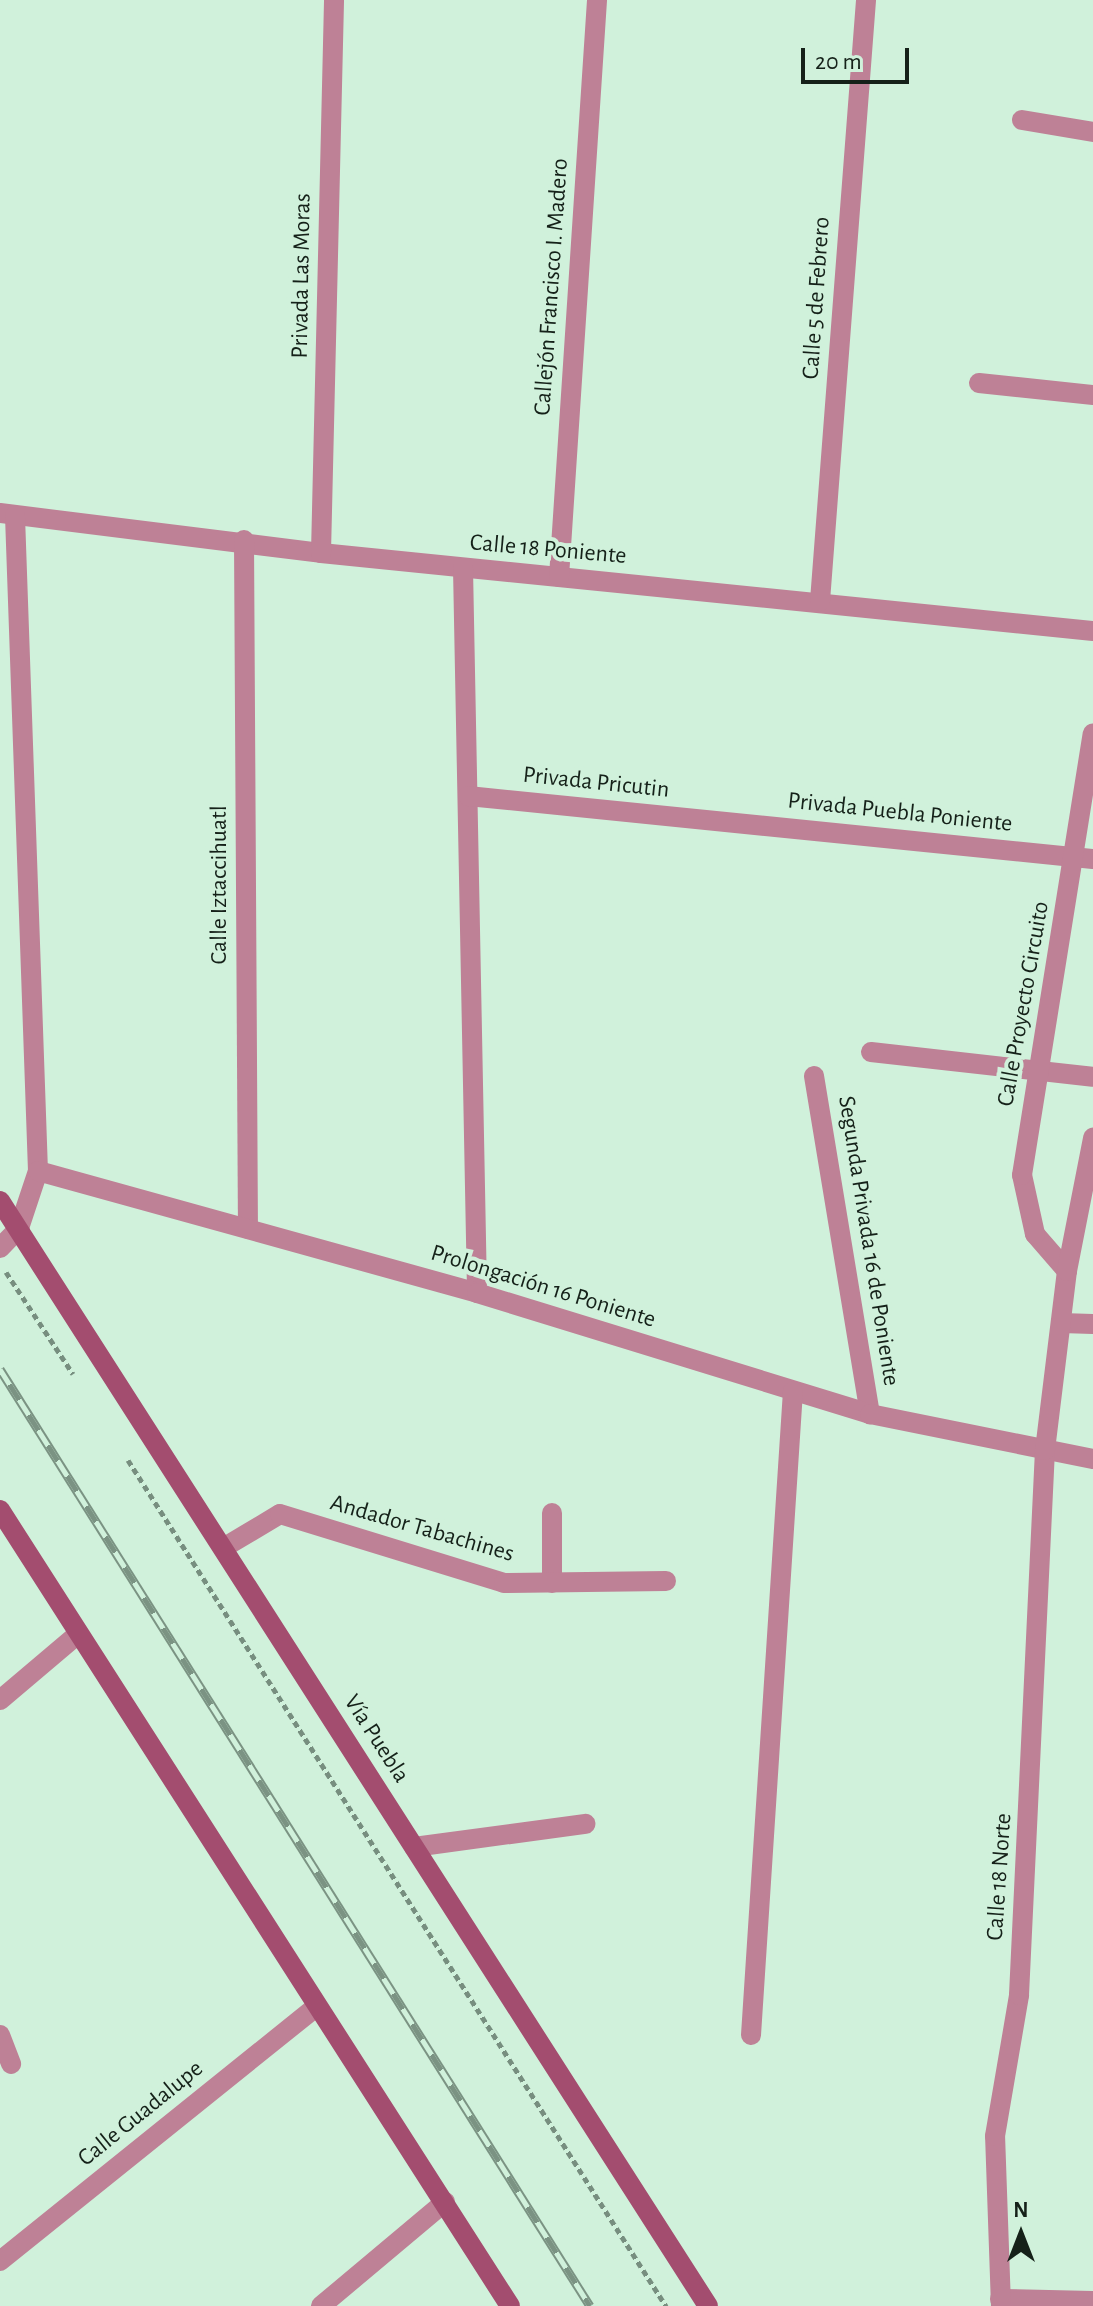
<!DOCTYPE html>
<meta charset="utf-8">
<style>
body{margin:0}
#map{position:relative;width:1093px;height:2306px;overflow:hidden;background:#d0f1db;font-family:"Alegreya Sans",sans-serif}
div>[style]{position:absolute}
[style*='--x']{left:calc(var(--x)*1px);top:calc(var(--y)*1px);width:calc(var(--w)*1px);rotate:calc(var(--a)*1deg)}
.path>*{height:5px;margin-top:-2.5px;transform-origin:0;background:repeating-linear-gradient(90deg,#778e7f 0 6px,transparent 0 10px)}
.street>*{height:20px;margin:-10px;padding:0 10px;transform-origin:10px;border-radius:10px;background:#be8196}
.secondary>*{height:20px;margin:-10px;padding:0 10px;transform-origin:10px;border-radius:10px;background:#a34d6f}
.rail>*{height:9px;margin-top:-4.5px;transform-origin:0;background:repeating-linear-gradient(90deg,#d0f1db 0 18px,#7b9383 0 36px);box-sizing:border-box;border-block:2px solid #7b9383}
span{translate:-50% -50%;white-space:nowrap;text-align:center;line-height:1.15;-webkit-text-stroke:8px #d0f1db;paint-order:stroke}
.street-label{font-size:24px;color:#152119}
.north{position:absolute;left:981px;top:2194px;width:80px;height:80px;-webkit-text-stroke:6px #d0f1db;paint-order:stroke;rotate:0deg;font-size:22px;font-weight:700;line-height:32px;text-align:center;color:#152119}
.north::after{content:'';display:block;margin:auto;width:28px;height:36px;background:#152119;clip-path:polygon(50% 0,100% 100%,50% 72%,0 100%)}
.scale{position:absolute;left:801px;top:48px;width:108px;height:36px;box-sizing:border-box;border:4px solid #152119;border-top:0;padding-left:10px;font-size:24px;line-height:28px;white-space:nowrap;color:#152119;-webkit-text-stroke:6px #d0f1db;paint-order:stroke}
</style>
<div id="map">
<div class="path">
<i style="--x:6;--y:1272;--w:122;--a:56.7"></i>
<i style="--x:128;--y:1460;--w:1003;--a:57.55"></i>
</div>
<div class="street">
<i style="--x:1022;--y:120;--w:72;--a:9.6"></i>
<i style="--x:979;--y:383;--w:115;--a:6"></i>
<i style="--x:0;--y:513;--w:323;--a:7.1"></i>
<i style="--x:321;--y:553;--w:776;--a:5.77"></i>
<i style="--x:15;--y:516;--w:655;--a:87.99"></i>
<i style="--x:244;--y:540;--w:689;--a:89.67"></i>
<i style="--x:321;--y:553;--w:553;--a:-88.65"></i>
<i style="--x:463;--y:568;--w:725;--a:88.89"></i>
<i style="--x:559;--y:577;--w:578;--a:-86.23"></i>
<i style="--x:820;--y:601;--w:603;--a:-85.62"></i>
<i style="--x:468;--y:796;--w:628;--a:5.76"></i>
<i style="--x:871;--y:1052;--w:223;--a:6.4"></i>
<i style="--x:814;--y:1076;--w:343;--a:80.6"></i>
<i style="--x:0;--y:1248;--w:28;--a:-46"></i>
<i style="--x:19;--y:1228;--w:60;--a:-71.6"></i>
<i style="--x:38;--y:1171;--w:456;--a:15.5"></i>
<i style="--x:477;--y:1293;--w:411;--a:17.1"></i>
<i style="--x:870;--y:1414;--w:227;--a:11.4"></i>
<i style="--x:1067;--y:1271;--w:49;--a:-130.9"></i>
<i style="--x:1035;--y:1234;--w:60;--a:-102.4"></i>
<i style="--x:1022;--y:1175;--w:447;--a:-80.9"></i>
<i style="--x:1061;--y:1323;--w:32;--a:2"></i>
<i style="--x:552;--y:1513;--w:70;--a:90"></i>
<i style="--x:223;--y:1548;--w:66;--a:-30.8"></i>
<i style="--x:280;--y:1514;--w:234;--a:17.1"></i>
<i style="--x:504;--y:1583;--w:162;--a:-0.7"></i>
<i style="--x:0;--y:1700;--w:102;--a:-40.2"></i>
<i style="--x:414;--y:1847;--w:173;--a:-7.7"></i>
<i style="--x:0;--y:2035;--w:31;--a:69"></i>
<i style="--x:751;--y:2035;--w:645;--a:-86.27"></i>
<i style="--x:0;--y:2261;--w:404;--a:-38.8"></i>
<i style="--x:1000;--y:2299;--w:93;--a:1.2"></i>
<i style="--x:321;--y:2306;--w:162;--a:-40"></i>
<i style="--x:1001;--y:2306;--w:170;--a:-92"></i>
<i style="--x:995;--y:2136;--w:143;--a:-80.3"></i>
<i style="--x:1019;--y:1995;--w:546;--a:-87.27"></i>
<i style="--x:1045;--y:1450;--w:180;--a:-83"></i>
<i style="--x:1067;--y:1271;--w:136;--a:-78.9"></i>
</div>
<div class="secondary">
<i style="--x:0;--y:1201;--w:1312;--a:57.35"></i>
<i style="--x:0;--y:1510;--w:945;--a:57.35"></i>
</div>
<div class="rail">
<i style="--x:0;--y:1369;--w:1107;--a:57.8"></i>
</div>
<div class="street-label">
<span style="left:302px;top:276px;rotate:-89deg">Privada Las Moras</span>
<span style="left:552px;top:287px;rotate:-86deg">Callejón Francisco I. Madero</span>
<span style="left:817px;top:298px;rotate:-86deg">Calle 5 de Febrero</span>
<span style="left:548px;top:550px;rotate:5deg">Calle 18 Poniente</span>
<span style="left:596px;top:783px;rotate:6deg">Privada Pricutin</span>
<span style="left:900px;top:813px;rotate:6deg">Privada Puebla Poniente</span>
<span style="left:220px;top:885px;rotate:-90deg">Calle Iztaccihuatl</span>
<span style="left:1024px;top:1004px;rotate:-80deg">Calle Proyecto Circuito</span>
<span style="left:868px;top:1241px;rotate:81deg">Segunda Privada 16 de Poniente</span>
<span style="left:543px;top:1287px;rotate:17deg">Prolongación 16 Poniente</span>
<span style="left:422px;top:1529px;rotate:16deg">Andador Tabachines</span>
<span style="left:376px;top:1739px;rotate:57deg">Vía Puebla</span>
<span style="left:1000px;top:1877px;rotate:-86deg">Calle 18 Norte</span>
<span style="left:141px;top:2114px;rotate:-39deg">Calle Guadalupe</span>
</div>
<div class="north">N</div>
<div class="scale">20 m</div>
</div>
